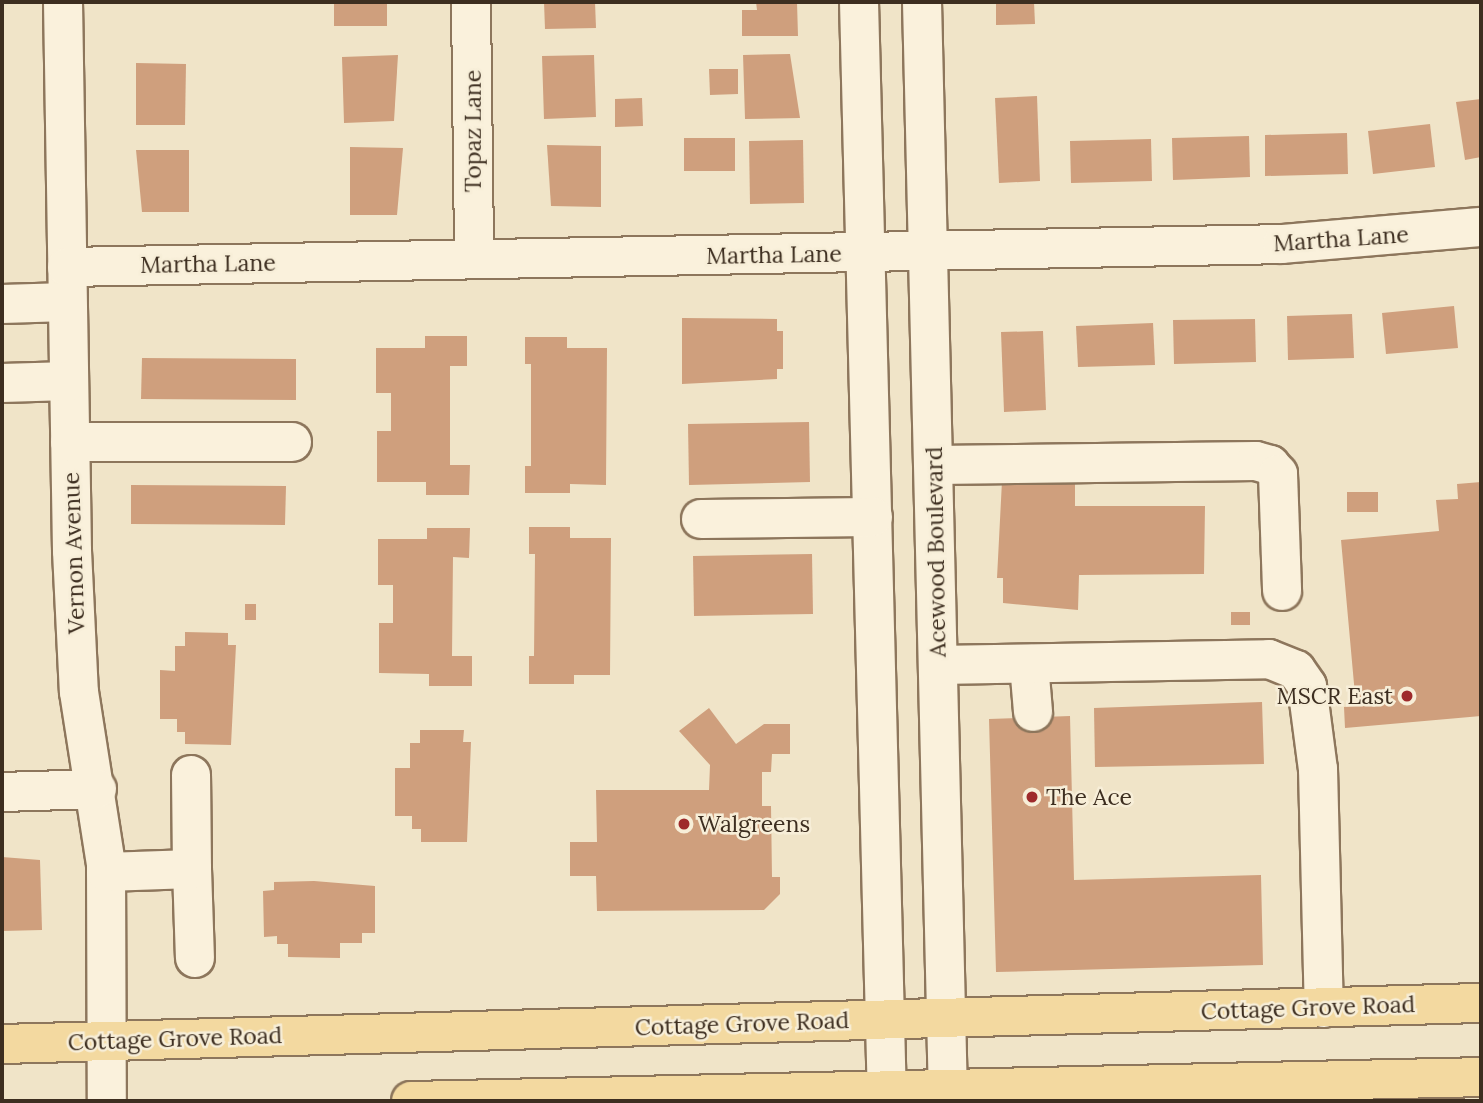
<!DOCTYPE html>
<style>
body{margin:0}
#map{position:relative;width:1483px;height:1103px;overflow:hidden;background:#f0e4c8;font-family:Lora,serif}
div>[style]{position:absolute}
[style*='--x']{left:calc(var(--x)*1px);top:calc(var(--y)*1px);width:calc(var(--w)*1px);rotate:calc(var(--a)*1deg)}
.building>*{inset:0;background:#cf9f7d}
.roads{filter:drop-shadow(2px 0 #8d765c) drop-shadow(-2px 0 #8d765c) drop-shadow(0 2px #8d765c) drop-shadow(0 -2px #8d765c)}
.minor>*{height:38px;margin:-19px;padding:0 19px;transform-origin:19px;border-radius:19px;background:#faf1dc}
.major>*{height:38px;margin:-19px;padding:0 19px;transform-origin:19px;border-radius:19px;background:#f3d9a0}
.dots>*{width:19px;height:19px;translate:-50% -50%;box-sizing:border-box;border:4px solid #f7eed8;border-radius:50%}
span{translate:-50% -50%;white-space:nowrap;text-align:center;line-height:1.15;-webkit-text-stroke:5px #f7eed8;paint-order:stroke}
.street-label{font-size:23px;color:#3d2e20}
.poi-label{font-size:23px;color:#3d2e20}
.right{translate:-100% -50%;text-align:right}
.left{translate:0 -50%;text-align:left}
.frame{position:absolute;inset:0;border:4px solid #3d2e20;pointer-events:none}
</style>
<div id="map">
<div class="building">
<i style="clip-path:polygon(334px 2px,387px 2px,387px 26px,334px 26px)"></i>
<i style="clip-path:polygon(544px 2px,595px 2px,596px 28px,545px 29px)"></i>
<i style="clip-path:polygon(756px 2px,797px 2px,798px 36px,742px 36px,742px 10px,757px 10px)"></i>
<i style="clip-path:polygon(996px 2px,1034px 2px,1035px 24px,996px 25px)"></i>
<i style="clip-path:polygon(790px 54px,800px 118px,745px 119px,743px 55px)"></i>
<i style="clip-path:polygon(398px 55px,394px 121px,344px 123px,342px 57px)"></i>
<i style="clip-path:polygon(594px 55px,596px 117px,544px 119px,542px 56px)"></i>
<i style="clip-path:polygon(136px 63px,186px 64px,185px 125px,136px 125px)"></i>
<i style="clip-path:polygon(709px 69px,738px 69px,738px 94px,710px 95px)"></i>
<i style="clip-path:polygon(1037px 96px,1040px 181px,999px 183px,995px 98px)"></i>
<i style="clip-path:polygon(642px 98px,643px 126px,615px 127px,615px 99px)"></i>
<i style="clip-path:polygon(1481px 99px,1481px 157px,1465px 160px,1456px 102px)"></i>
<i style="clip-path:polygon(1430px 124px,1435px 167px,1373px 174px,1368px 131px)"></i>
<i style="clip-path:polygon(1347px 133px,1348px 174px,1265px 176px,1265px 135px)"></i>
<i style="clip-path:polygon(1249px 136px,1250px 177px,1173px 180px,1172px 138px)"></i>
<i style="clip-path:polygon(684px 138px,735px 138px,735px 171px,684px 171px)"></i>
<i style="clip-path:polygon(1151px 139px,1152px 181px,1071px 183px,1070px 141px)"></i>
<i style="clip-path:polygon(803px 140px,804px 203px,750px 204px,749px 141px)"></i>
<i style="clip-path:polygon(547px 145px,601px 146px,601px 207px,551px 206px)"></i>
<i style="clip-path:polygon(350px 147px,403px 148px,397px 215px,350px 215px)"></i>
<i style="clip-path:polygon(136px 150px,189px 150px,189px 212px,142px 212px)"></i>
<i style="clip-path:polygon(1454px 306px,1458px 348px,1386px 354px,1382px 313px)"></i>
<i style="clip-path:polygon(1352px 314px,1354px 358px,1288px 360px,1287px 316px)"></i>
<i style="clip-path:polygon(682px 318px,777px 319px,777px 331px,783px 331px,783px 369px,777px 369px,777px 379px,682px 384px)"></i>
<i style="clip-path:polygon(1255px 319px,1256px 362px,1174px 364px,1173px 320px)"></i>
<i style="clip-path:polygon(1153px 323px,1155px 365px,1078px 367px,1076px 326px)"></i>
<i style="clip-path:polygon(1043px 331px,1046px 410px,1004px 412px,1001px 332px)"></i>
<i style="clip-path:polygon(425px 336px,467px 336px,467px 366px,450px 366px,450px 465px,470px 465px,469px 495px,426px 495px,426px 482px,377px 482px,377px 431px,391px 431px,391px 393px,376px 393px,376px 348px,425px 348px)"></i>
<i style="clip-path:polygon(525px 337px,567px 337px,567px 348px,607px 348px,606px 485px,570px 484px,570px 493px,525px 493px,525px 466px,531px 466px,531px 364px,525px 364px)"></i>
<i style="clip-path:polygon(142px 358px,296px 359px,296px 400px,141px 399px)"></i>
<i style="clip-path:polygon(809px 422px,810px 482px,689px 485px,688px 424px)"></i>
<i style="clip-path:polygon(1075px 476px,1075px 506px,1205px 506px,1204px 574px,1079px 575px,1078px 610px,1003px 603px,1003px 578px,997px 578px,1002px 481px)"></i>
<i style="clip-path:polygon(1481px 482px,1481px 716px,1345px 728px,1344px 707px,1356px 706px,1341px 540px,1439px 531px,1436px 500px,1458px 499px,1457px 484px)"></i>
<i style="clip-path:polygon(131px 485px,286px 486px,285px 525px,131px 524px)"></i>
<i style="clip-path:polygon(1347px 492px,1378px 492px,1378px 512px,1347px 512px)"></i>
<i style="clip-path:polygon(529px 527px,570px 527px,570px 538px,611px 538px,610px 675px,574px 675px,574px 684px,529px 684px,529px 656px,534px 656px,535px 554px,529px 554px)"></i>
<i style="clip-path:polygon(427px 528px,470px 528px,469px 558px,453px 557px,452px 656px,472px 656px,472px 686px,429px 686px,429px 674px,379px 673px,379px 623px,393px 623px,393px 585px,378px 585px,378px 539px,427px 539px)"></i>
<i style="clip-path:polygon(812px 554px,813px 614px,694px 616px,693px 556px)"></i>
<i style="clip-path:polygon(245px 604px,256px 604px,256px 620px,245px 620px)"></i>
<i style="clip-path:polygon(1231px 612px,1250px 612px,1250px 625px,1231px 625px)"></i>
<i style="clip-path:polygon(185px 632px,228px 633px,228px 645px,236px 645px,231px 745px,185px 744px,185px 732px,177px 732px,177px 719px,160px 719px,160px 670px,175px 671px,175px 646px,185px 646px)"></i>
<i style="clip-path:polygon(1262px 702px,1264px 764px,1095px 767px,1094px 708px)"></i>
<i style="clip-path:polygon(709px 708px,736px 744px,764px 724px,790px 724px,790px 754px,772px 754px,771px 772px,762px 772px,762px 806px,771px 806px,772px 877px,780px 877px,780px 894px,764px 910px,597px 911px,596px 876px,570px 876px,570px 842px,597px 842px,596px 790px,709px 790px,710px 765px,679px 731px)"></i>
<i style="clip-path:polygon(1070px 716px,1074px 880px,1261px 875px,1263px 965px,996px 972px,989px 719px)"></i>
<i style="clip-path:polygon(420px 730px,464px 730px,463px 742px,471px 742px,467px 842px,421px 842px,421px 829px,412px 829px,412px 816px,395px 816px,395px 768px,410px 768px,410px 743px,420px 743px)"></i>
<i style="clip-path:polygon(2px 857px,40px 860px,42px 930px,2px 931px)"></i>
<i style="clip-path:polygon(314px 881px,375px 886px,375px 933px,362px 933px,362px 943px,340px 943px,340px 958px,288px 957px,288px 944px,277px 944px,277px 936px,264px 937px,263px 891px,274px 890px,274px 882px)"></i>
</div>
<div class="roads">
<div class="minor">
<i style="--x:63;--y:2;--w:549;--a:89.06"></i>
<i style="--x:72;--y:551;--w:141;--a:87.2"></i>
<i style="--x:79;--y:692;--w:175;--a:81.1"></i>
<i style="--x:106;--y:865;--w:236;--a:89.8"></i>
<i style="--x:471;--y:2;--w:257;--a:89.3"></i>
<i style="--x:859;--y:2;--w:1099;--a:88.54"></i>
<i style="--x:922;--y:2;--w:1099;--a:88.64"></i>
<i style="--x:67;--y:267;--w:1215;--a:-1.08"></i>
<i style="--x:1282;--y:244;--w:200;--a:-4.9"></i>
<i style="--x:2;--y:304;--w:65;--a:-1.8"></i>
<i style="--x:2;--y:383;--w:67;--a:-1.7"></i>
<i style="--x:70;--y:442;--w:222;--a:0"></i>
<i style="--x:936;--y:465;--w:320;--a:-0.7"></i>
<i style="--x:1256;--y:461;--w:15;--a:16"></i>
<i style="--x:1270;--y:465;--w:12;--a:48"></i>
<i style="--x:1278;--y:474;--w:117;--a:88"></i>
<i style="--x:701;--y:519;--w:172;--a:-0.7"></i>
<i style="--x:1029;--y:664;--w:48;--a:85.2"></i>
<i style="--x:938;--y:665;--w:331;--a:-1"></i>
<i style="--x:1269;--y:659;--w:29;--a:22"></i>
<i style="--x:1296;--y:670;--w:19;--a:55"></i>
<i style="--x:1307;--y:686;--w:84;--a:82.5"></i>
<i style="--x:1318;--y:769;--w:239;--a:88.6"></i>
<i style="--x:2;--y:792;--w:95;--a:-1.8"></i>
<i style="--x:192;--y:869;--w:89;--a:88.1"></i>
<i style="--x:106;--y:872;--w:86;--a:-2"></i>
<i style="--x:192;--y:869;--w:94;--a:-90.6"></i>
</div>
<div class="major">
<i style="--x:2;--y:1044;--w:1480;--a:-1.59"></i>
<i style="--x:411;--y:1101;--w:1070;--a:-1.28"></i>
</div>
</div>
<div class="dots">
<i style="left:1407px;top:696px;background:#9e2a2b"></i>
<i style="left:1032px;top:797px;background:#9e2a2b"></i>
<i style="left:684px;top:824px;background:#9e2a2b"></i>
</div>
<div class="street-label">
<span style="left:473px;top:131px;rotate:-90deg">Topaz Lane</span>
<span style="left:1341px;top:239px;rotate:-4deg">Martha Lane</span>
<span style="left:774px;top:255px;rotate:-1deg">Martha Lane</span>
<span style="left:208px;top:264px;rotate:-1deg">Martha Lane</span>
<span style="left:936px;top:552px;rotate:-91deg">Acewood Boulevard</span>
<span style="left:74px;top:553px;rotate:-92deg">Vernon Avenue</span>
<span style="left:1308px;top:1008px;rotate:-2deg">Cottage Grove Road</span>
<span style="left:742px;top:1024px;rotate:-2deg">Cottage Grove Road</span>
<span style="left:175px;top:1039px;rotate:-2deg">Cottage Grove Road</span>
</div>
<div class="poi-label">
<span class="right" style="left:1393px;top:696px">MSCR East</span>
<span class="left" style="left:1046px;top:797px">The Ace</span>
<span class="left" style="left:698px;top:824px">Walgreens</span>
</div>
<div class="frame"></div>
</div>
